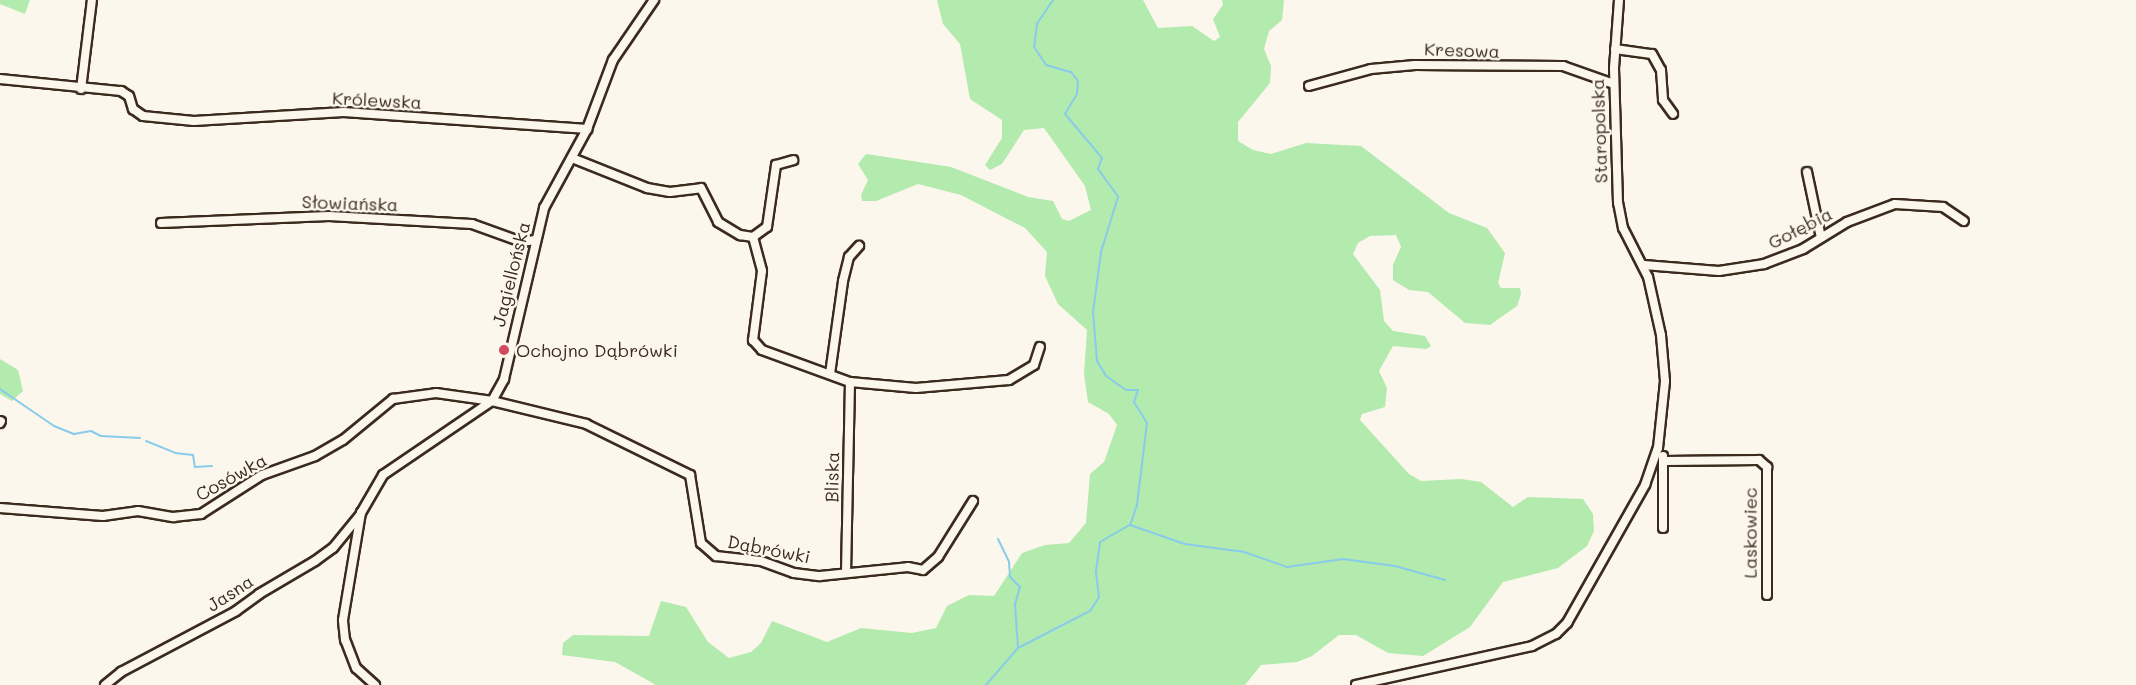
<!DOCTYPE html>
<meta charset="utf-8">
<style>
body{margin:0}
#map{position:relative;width:2136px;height:685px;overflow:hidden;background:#fbf7ec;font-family:Mali,sans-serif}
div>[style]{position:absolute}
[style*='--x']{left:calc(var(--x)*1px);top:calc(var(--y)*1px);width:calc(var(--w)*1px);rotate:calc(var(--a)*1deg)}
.green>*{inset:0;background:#b3eaad}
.stream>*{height:2px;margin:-1px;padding:0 1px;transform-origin:1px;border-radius:1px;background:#89cbea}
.roads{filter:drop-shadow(2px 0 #3b2a1e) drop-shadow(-2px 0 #3b2a1e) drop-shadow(0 2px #3b2a1e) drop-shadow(0 -2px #3b2a1e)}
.minor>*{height:8px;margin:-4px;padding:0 4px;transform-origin:4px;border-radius:4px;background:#fbf7ec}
.dots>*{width:16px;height:16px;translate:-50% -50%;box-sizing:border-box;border:3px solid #fbf7ec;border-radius:50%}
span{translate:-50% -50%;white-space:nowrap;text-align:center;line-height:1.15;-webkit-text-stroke:5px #fbf7ec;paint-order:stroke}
.street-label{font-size:18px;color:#3b2a1e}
.poi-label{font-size:18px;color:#3b2a1e}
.left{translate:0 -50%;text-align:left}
</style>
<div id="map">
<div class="green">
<i style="clip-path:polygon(0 0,30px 0,25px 14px,0 4px)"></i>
<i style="clip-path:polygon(937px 0,1143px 0,1158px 28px,1192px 26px,1214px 41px,1220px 37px,1213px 19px,1223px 5px,1222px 0,1284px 0,1282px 20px,1269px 31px,1264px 49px,1271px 66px,1270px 83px,1238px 122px,1238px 141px,1253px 150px,1271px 154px,1306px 143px,1361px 146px,1449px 213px,1487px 228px,1505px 253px,1498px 283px,1501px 288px,1520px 288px,1521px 294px,1517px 306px,1490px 325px,1465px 323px,1428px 292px,1409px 290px,1393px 280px,1393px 265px,1401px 247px,1396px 235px,1370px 236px,1358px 243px,1353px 254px,1380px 290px,1384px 321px,1393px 331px,1425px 336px,1431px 346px,1426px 349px,1393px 346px,1379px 371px,1387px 388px,1385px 407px,1362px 414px,1360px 420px,1409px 474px,1421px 481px,1461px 479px,1481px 482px,1513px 507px,1528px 497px,1583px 499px,1593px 514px,1594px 531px,1587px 546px,1558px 568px,1503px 582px,1470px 627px,1423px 656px,1388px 653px,1356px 635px,1339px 635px,1312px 656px,1297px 662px,1261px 665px,1245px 685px,656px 685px,615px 662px,562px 655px,563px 643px,573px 635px,649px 636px,661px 601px,686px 607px,708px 642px,729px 658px,751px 652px,761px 643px,772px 621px,827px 642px,861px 628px,912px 633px,936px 628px,947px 606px,969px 595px,994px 596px,1022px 553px,1045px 545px,1069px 543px,1086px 523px,1090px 474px,1104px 462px,1117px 425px,1109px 414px,1088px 402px,1084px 374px,1087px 330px,1058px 304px,1045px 276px,1047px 252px,1025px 228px,961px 195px,918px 184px,876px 201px,862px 201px,861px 195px,868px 180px,858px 164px,866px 154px,873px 155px,951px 167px,1028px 197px,1053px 201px,1062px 219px,1069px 221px,1091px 210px,1085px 186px,1044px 128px,1024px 130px,1002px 164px,990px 170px,985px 165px,1002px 138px,1002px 120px,970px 99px,960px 44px,943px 24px)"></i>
<i style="clip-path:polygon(0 359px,18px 370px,23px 391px,12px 401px,0 394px)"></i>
</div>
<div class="stream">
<i style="--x:1053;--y:0;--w:29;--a:124"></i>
<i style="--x:1037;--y:24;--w:23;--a:97"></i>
<i style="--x:1034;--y:47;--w:22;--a:56"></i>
<i style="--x:1046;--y:65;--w:26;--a:16"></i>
<i style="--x:1071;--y:72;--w:11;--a:52"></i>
<i style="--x:1078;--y:81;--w:13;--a:94"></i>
<i style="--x:1077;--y:94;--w:23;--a:121"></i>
<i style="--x:1065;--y:114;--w:57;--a:49.9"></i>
<i style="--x:1102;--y:158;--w:12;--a:110"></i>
<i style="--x:1098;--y:169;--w:34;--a:54"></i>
<i style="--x:1118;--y:197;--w:58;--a:107.2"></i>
<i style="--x:1101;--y:252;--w:61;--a:97.6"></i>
<i style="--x:1093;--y:312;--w:49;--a:85.3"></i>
<i style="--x:1097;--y:361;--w:17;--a:59"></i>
<i style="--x:1106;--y:376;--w:24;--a:35"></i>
<i style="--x:1126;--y:390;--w:12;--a:0"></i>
<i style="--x:1138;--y:390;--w:13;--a:108"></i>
<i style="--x:1134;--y:402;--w:25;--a:58"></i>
<i style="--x:1147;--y:423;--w:83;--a:97"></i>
<i style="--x:1137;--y:505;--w:21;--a:109"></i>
<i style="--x:0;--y:389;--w:65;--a:34.4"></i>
<i style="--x:54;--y:426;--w:22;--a:22"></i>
<i style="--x:74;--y:434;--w:17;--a:-10"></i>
<i style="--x:91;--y:431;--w:11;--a:27"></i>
<i style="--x:101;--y:436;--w:39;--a:3"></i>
<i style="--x:146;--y:441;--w:31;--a:22"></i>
<i style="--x:175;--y:453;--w:18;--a:6"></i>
<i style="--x:193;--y:455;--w:12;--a:81"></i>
<i style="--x:195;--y:467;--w:17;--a:-3"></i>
<i style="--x:998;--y:539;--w:25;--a:64"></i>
<i style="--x:1009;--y:562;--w:15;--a:86"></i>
<i style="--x:1010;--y:577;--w:14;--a:45"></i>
<i style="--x:1020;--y:587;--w:18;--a:106"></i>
<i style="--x:1015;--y:604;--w:44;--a:86.1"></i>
<i style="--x:986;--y:685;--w:49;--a:-49.1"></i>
<i style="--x:1018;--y:648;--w:81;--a:-27.2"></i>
<i style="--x:1090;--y:611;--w:17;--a:-57"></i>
<i style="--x:1099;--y:597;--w:26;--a:-97"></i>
<i style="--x:1096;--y:571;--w:29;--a:-82"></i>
<i style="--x:1100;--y:542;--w:34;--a:-30"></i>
<i style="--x:1130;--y:525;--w:58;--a:19.1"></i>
<i style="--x:1185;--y:544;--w:60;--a:7.7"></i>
<i style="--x:1244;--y:552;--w:46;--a:19.2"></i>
<i style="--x:1287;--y:567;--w:57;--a:-8.1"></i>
<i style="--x:1343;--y:559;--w:52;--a:7.7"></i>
<i style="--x:1395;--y:566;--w:52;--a:15.6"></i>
</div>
<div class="roads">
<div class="minor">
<i style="--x:1615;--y:49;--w:37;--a:8"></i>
<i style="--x:1652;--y:54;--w:18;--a:61"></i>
<i style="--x:1661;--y:70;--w:30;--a:86"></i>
<i style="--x:1663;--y:100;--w:17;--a:54"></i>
<i style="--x:0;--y:79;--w:122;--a:5.7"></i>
<i style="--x:121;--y:91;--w:9;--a:32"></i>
<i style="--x:129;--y:96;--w:14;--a:73"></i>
<i style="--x:133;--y:109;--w:12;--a:35"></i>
<i style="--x:143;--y:116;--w:51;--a:5.6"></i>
<i style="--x:194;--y:121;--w:150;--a:-3.4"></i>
<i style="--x:344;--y:112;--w:244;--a:4"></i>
<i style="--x:1309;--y:86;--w:64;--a:-15.3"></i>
<i style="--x:1371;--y:69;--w:44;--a:-5.2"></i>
<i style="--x:1415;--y:65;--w:148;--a:0.4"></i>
<i style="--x:1563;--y:66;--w:54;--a:19.4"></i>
<i style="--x:81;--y:89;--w:90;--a:-83"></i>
<i style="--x:572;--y:158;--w:81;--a:21.8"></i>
<i style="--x:647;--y:188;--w:23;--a:10"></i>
<i style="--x:670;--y:192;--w:31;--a:-7"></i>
<i style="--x:701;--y:188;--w:38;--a:63"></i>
<i style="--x:718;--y:222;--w:26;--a:31"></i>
<i style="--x:740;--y:235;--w:13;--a:9"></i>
<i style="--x:753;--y:237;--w:35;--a:75"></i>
<i style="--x:762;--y:271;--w:70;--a:97.4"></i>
<i style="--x:753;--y:340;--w:13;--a:48"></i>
<i style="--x:762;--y:350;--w:94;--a:20"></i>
<i style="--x:850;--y:382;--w:66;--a:5.2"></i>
<i style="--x:916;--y:388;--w:93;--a:-4.9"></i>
<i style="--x:1009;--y:380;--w:29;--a:-31"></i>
<i style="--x:1034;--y:365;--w:19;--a:-72"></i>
<i style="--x:1807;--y:172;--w:67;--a:78"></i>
<i style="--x:161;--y:223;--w:168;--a:-2.4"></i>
<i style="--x:329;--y:216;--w:143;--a:3.2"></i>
<i style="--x:472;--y:224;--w:53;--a:19.8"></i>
<i style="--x:522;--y:242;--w:13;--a:-9"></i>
<i style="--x:753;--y:237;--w:17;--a:-36"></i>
<i style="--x:767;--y:227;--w:63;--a:-81.7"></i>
<i style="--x:776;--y:165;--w:18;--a:-16"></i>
<i style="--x:1644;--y:265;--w:75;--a:4.6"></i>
<i style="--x:1719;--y:271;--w:46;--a:-8.8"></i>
<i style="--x:1764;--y:264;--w:42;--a:-21"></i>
<i style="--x:1803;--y:249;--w:52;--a:-31.5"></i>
<i style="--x:1847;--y:222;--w:51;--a:-20.6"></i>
<i style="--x:1895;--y:204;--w:48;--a:3.6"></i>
<i style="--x:1943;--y:207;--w:25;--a:34"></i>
<i style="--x:830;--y:374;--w:94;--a:-82"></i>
<i style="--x:843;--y:281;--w:25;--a:-76"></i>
<i style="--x:849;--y:257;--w:15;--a:-48"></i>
<i style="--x:0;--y:423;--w:2;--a:-63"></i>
<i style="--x:1663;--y:456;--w:72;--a:90"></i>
<i style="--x:1665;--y:461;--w:94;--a:-0.6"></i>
<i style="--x:1759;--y:460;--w:11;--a:41"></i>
<i style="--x:1767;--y:467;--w:128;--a:90"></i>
<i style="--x:0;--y:508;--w:103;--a:4.4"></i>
<i style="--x:103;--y:516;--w:35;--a:-8"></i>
<i style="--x:138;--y:511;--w:36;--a:10"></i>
<i style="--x:173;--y:517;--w:28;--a:-6"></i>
<i style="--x:201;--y:514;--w:72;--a:-32.6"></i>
<i style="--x:262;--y:475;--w:56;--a:-19.7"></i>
<i style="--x:315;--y:456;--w:32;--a:-30"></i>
<i style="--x:343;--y:440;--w:65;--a:-39.4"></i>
<i style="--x:393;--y:399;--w:43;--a:-7.9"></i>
<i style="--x:436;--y:393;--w:57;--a:8.1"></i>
<i style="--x:492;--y:401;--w:97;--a:13.7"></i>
<i style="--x:586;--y:424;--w:116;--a:26.1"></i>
<i style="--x:690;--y:475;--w:69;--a:80.8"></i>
<i style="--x:701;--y:543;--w:20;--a:41"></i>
<i style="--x:716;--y:556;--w:45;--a:6.3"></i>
<i style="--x:761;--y:561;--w:35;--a:20"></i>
<i style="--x:794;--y:573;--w:26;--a:7"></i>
<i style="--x:820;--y:576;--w:88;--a:-5.8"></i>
<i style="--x:908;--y:567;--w:15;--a:11"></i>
<i style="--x:923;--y:570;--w:20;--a:-41"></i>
<i style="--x:938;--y:557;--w:66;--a:-58"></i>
<i style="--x:846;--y:573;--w:191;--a:-88.8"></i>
<i style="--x:105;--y:685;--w:21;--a:-39"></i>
<i style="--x:121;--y:672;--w:130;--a:-27.9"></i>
<i style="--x:236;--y:611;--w:29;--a:-36"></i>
<i style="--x:259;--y:594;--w:65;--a:-30.5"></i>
<i style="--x:315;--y:561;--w:22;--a:-36"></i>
<i style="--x:333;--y:548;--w:43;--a:-50.7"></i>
<i style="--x:375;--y:685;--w:25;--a:-138"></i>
<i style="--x:356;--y:668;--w:30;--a:-111"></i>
<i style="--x:345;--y:640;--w:20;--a:-96"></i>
<i style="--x:343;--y:620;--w:109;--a:-80.5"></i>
<i style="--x:361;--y:513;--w:44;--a:-59.9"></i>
<i style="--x:383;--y:475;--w:132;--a:-34.2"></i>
<i style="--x:492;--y:401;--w:25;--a:-61"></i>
<i style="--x:504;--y:379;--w:176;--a:-76.8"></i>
<i style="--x:544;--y:208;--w:90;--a:-61.4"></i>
<i style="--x:587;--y:129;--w:74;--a:-69.4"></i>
<i style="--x:613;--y:60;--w:73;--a:-55.7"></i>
<i style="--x:1356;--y:685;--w:180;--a:-12.5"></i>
<i style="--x:1532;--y:646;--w:27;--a:-27"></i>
<i style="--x:1556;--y:634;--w:16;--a:-45"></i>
<i style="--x:1567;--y:623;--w:159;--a:-60.5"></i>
<i style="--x:1645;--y:485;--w:39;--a:-71"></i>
<i style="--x:1658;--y:448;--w:67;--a:-84"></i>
<i style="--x:1665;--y:381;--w:46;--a:-95"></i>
<i style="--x:1661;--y:335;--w:59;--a:-102.6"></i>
<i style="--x:1648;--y:277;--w:55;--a:-117"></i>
<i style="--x:1623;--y:228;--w:25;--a:-101"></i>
<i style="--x:1618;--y:203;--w:135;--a:-91.7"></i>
<i style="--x:1614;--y:68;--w:68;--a:-85.8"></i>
</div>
</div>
<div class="dots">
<i style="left:504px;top:350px;background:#d1495b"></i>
</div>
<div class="street-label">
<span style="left:1462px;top:50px;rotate:2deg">Kresowa</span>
<span style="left:377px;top:100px;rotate:3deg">Królewska</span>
<span style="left:1599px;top:131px;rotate:-92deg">Staropolska</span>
<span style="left:350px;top:203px;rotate:2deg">Słowiańska</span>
<span style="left:1800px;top:228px;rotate:-27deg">Gołębia</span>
<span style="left:511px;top:274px;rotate:-76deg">Jagiellońska</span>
<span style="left:231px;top:477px;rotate:-29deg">Cosówka</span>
<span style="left:832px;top:477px;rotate:-89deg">Bliska</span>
<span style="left:1750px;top:533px;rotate:-90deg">Laskowiec</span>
<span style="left:769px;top:549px;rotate:11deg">Dąbrówki</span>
<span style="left:230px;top:593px;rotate:-33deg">Jasna</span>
</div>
<div class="poi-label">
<span class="left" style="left:516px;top:350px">Ochojno Dąbrówki</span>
</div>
</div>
